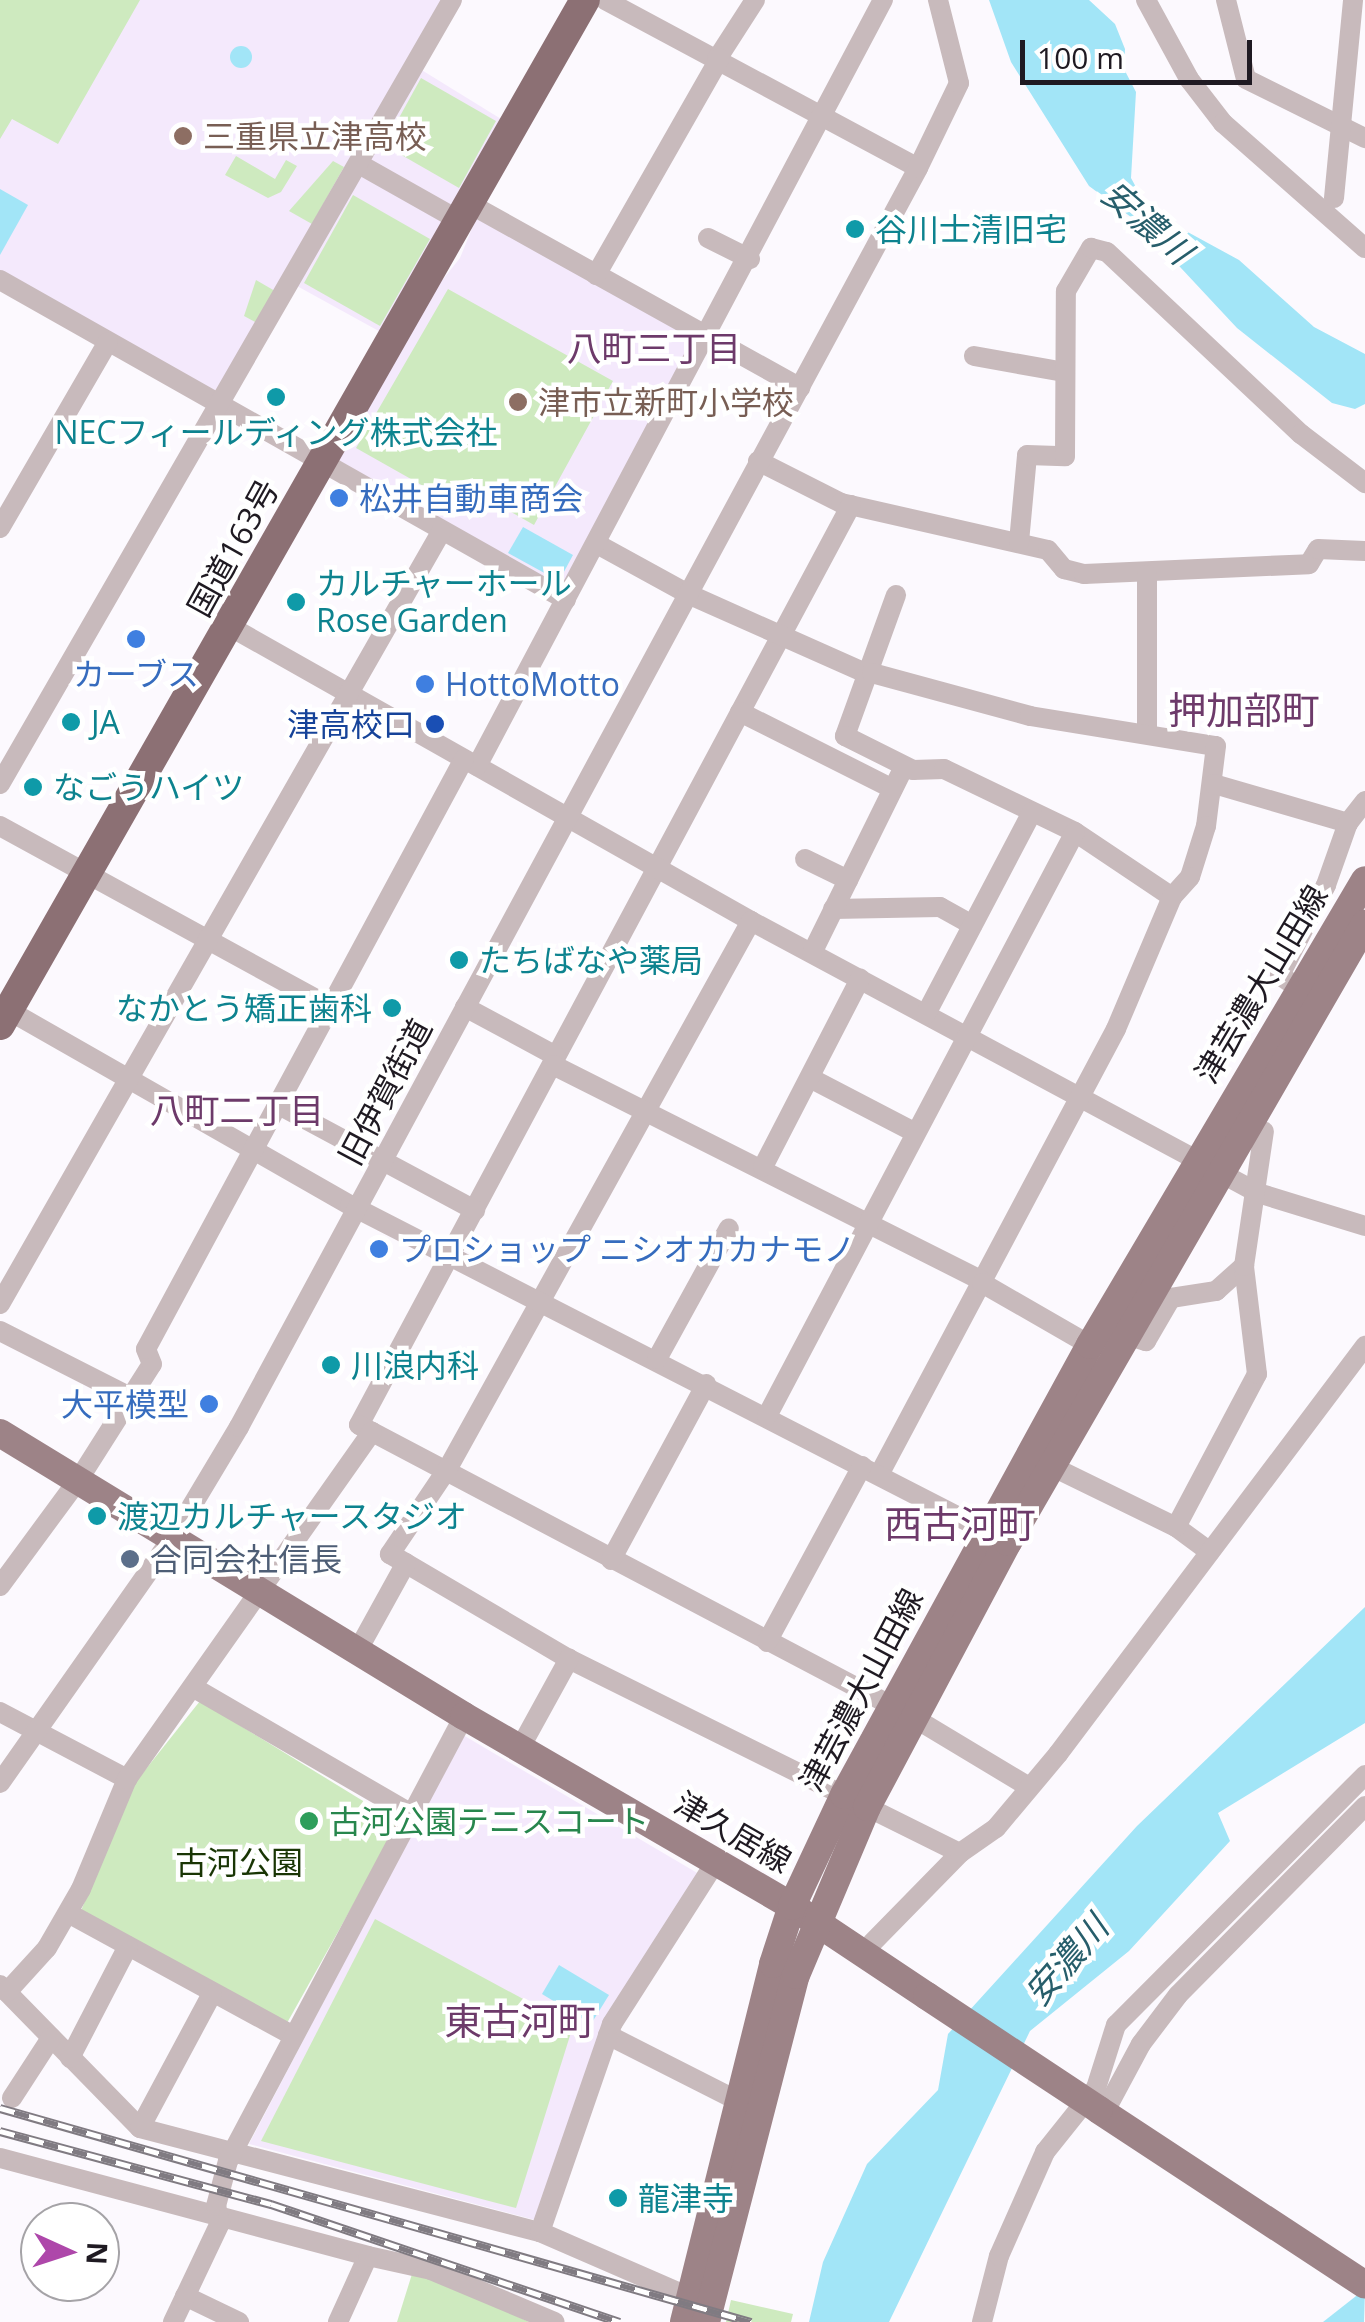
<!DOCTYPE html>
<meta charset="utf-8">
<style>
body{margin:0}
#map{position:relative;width:1365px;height:2322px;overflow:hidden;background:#fcf9fe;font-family:"Open Sans","Noto Sans JP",sans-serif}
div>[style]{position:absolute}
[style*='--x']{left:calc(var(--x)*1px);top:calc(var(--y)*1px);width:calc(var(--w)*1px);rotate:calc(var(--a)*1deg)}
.built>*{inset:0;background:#f4e9fc}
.green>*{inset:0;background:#ceeabf}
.water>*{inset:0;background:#a2e5f7}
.round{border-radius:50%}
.minor>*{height:20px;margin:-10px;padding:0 10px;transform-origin:10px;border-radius:10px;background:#c8babc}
.major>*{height:28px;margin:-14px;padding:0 14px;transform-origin:14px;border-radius:14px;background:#9d8387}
.highway>*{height:30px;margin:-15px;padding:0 15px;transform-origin:15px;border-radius:15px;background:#8c7074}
.rail>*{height:9px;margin-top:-4.5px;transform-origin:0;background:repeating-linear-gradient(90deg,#fff 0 15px,#807b82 0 30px);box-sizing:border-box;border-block:2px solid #807b82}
.major-bridge>*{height:28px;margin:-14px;padding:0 14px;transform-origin:14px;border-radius:14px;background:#9d8387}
.dots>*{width:28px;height:28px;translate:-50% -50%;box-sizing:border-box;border:5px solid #fff;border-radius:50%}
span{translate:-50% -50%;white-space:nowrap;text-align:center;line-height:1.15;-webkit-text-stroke:9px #fff;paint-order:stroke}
.education-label{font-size:32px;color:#785e54}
.left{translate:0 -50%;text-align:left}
.culture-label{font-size:32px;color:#0d838f}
.right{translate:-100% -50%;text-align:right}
.shop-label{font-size:32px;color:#366cbe}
.street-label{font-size:32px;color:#1f1a22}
.transit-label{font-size:32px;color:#164399}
.service-label{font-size:32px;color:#4e5e75}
.leisure-label{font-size:32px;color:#27864d}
.park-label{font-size:32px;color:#193504}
.water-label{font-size:35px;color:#275e6b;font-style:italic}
.neighbourhood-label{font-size:35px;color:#6d3a6a}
.quarter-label{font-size:38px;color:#6d3a6a}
.north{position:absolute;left:20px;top:2202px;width:100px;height:100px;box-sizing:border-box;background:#fff;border:2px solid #a5a3a7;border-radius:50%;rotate:93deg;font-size:28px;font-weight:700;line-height:40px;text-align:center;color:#1f1a22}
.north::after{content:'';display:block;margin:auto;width:35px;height:45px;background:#ae47aa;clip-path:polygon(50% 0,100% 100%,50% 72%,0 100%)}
.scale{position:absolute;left:1020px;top:40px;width:232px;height:45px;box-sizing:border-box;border:5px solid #1f1a22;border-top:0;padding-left:12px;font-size:30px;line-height:35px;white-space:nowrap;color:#1f1a22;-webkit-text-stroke:8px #fff;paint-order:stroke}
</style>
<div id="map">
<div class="built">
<i style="clip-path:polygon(0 0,443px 0,218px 396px,0 271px)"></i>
<i style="clip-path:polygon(420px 69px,506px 122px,386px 335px,297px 286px)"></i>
<i style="clip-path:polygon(477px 216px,695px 337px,564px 590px,338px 460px,436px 288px,460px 258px)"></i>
<i style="clip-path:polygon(463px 1735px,699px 1874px,605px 2021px,535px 2220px,249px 2144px)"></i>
</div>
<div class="green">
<i style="clip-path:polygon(0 0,140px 0,58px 144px,12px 119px,0 139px)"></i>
<i style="clip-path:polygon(421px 78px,496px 121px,459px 188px,384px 145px)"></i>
<i style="clip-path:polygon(236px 156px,275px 179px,286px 160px,297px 166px,281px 192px,268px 198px,225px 175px)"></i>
<i style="clip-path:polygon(333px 161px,344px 167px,312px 224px,289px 211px)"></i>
<i style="clip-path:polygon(353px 195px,430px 239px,380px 326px,304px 283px)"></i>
<i style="clip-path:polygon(256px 280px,275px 291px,257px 323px,244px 316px)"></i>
<i style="clip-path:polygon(448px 289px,613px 381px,534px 525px,490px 500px,480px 518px,356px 448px)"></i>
<i style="clip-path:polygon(200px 1701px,399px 1823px,287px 2023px,80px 1913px,134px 1784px)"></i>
<i style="clip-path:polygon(375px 1919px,573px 2026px,516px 2208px,261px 2141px)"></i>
<i style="clip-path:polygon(412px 2274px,462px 2290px,529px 2322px,397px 2322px)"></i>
<i style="clip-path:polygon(731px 2300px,793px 2314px,791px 2322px,726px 2322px)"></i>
</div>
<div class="water">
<i style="clip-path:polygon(989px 0,1089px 0,1115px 24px,1125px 49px,1124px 69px,1136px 92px,1131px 178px,1143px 200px,1162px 218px,1239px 260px,1314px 327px,1365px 354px,1365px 404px,1355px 409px,1332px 403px,1237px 328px,1139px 223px,1089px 186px,1011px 62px)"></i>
<i class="round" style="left:230px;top:46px;width:22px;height:22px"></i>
<i style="clip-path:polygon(0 189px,28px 205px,0 255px)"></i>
<i style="clip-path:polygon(523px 527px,573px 555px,559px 581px,508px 553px)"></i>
<i style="clip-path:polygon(1365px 1607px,1365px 1723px,1218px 1813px,1230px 1841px,1129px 1951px,1030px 2031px,889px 2322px,809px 2322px,823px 2262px,867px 2164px,938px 2090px,948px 2034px,1137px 1826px)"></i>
<i style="clip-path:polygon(559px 1965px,609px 1995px,591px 2024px,542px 1994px)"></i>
<i style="clip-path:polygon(1365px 2289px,1364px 2322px,1323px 2322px)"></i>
</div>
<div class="minor">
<i style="--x:605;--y:0;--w:355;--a:28.2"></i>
<i style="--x:1146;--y:0;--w:90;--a:61.4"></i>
<i style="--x:1189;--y:79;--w:56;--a:52.3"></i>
<i style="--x:1223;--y:123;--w:189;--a:41.4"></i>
<i style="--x:1226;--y:0;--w:81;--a:75.8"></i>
<i style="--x:1246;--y:79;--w:133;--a:26.4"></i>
<i style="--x:717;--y:59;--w:70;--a:-57.2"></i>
<i style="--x:359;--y:164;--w:116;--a:29.4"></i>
<i style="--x:1334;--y:198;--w:199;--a:-84.5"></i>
<i style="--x:470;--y:204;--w:378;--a:29.1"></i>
<i style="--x:708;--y:238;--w:47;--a:26.6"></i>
<i style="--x:596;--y:275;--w:249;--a:-60.3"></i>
<i style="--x:0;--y:280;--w:650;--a:29.48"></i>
<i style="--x:974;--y:356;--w:91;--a:10.1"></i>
<i style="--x:758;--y:461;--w:93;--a:26.8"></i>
<i style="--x:841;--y:503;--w:212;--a:12.8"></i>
<i style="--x:1048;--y:550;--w:25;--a:50"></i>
<i style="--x:1064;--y:569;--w:21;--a:14"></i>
<i style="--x:1084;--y:574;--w:225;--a:-2.5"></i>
<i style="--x:1309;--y:564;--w:17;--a:-59"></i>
<i style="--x:1318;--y:549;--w:47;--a:2.4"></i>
<i style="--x:851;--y:505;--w:1043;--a:118.14"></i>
<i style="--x:359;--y:1425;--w:624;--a:27.8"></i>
<i style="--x:911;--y:1716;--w:138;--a:31"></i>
<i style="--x:0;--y:528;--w:215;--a:-59.9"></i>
<i style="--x:1019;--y:542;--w:87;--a:-84.7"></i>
<i style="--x:1027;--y:455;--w:38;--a:2"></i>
<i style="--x:1065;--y:456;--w:165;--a:-89.7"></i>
<i style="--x:1066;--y:291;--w:50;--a:-59.8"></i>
<i style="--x:1091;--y:248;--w:16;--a:14"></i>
<i style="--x:1107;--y:252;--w:266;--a:43.2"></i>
<i style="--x:1301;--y:434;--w:81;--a:37.4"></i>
<i style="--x:597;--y:544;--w:104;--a:28.8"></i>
<i style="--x:688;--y:594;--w:197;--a:24"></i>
<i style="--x:1147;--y:575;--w:158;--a:90"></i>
<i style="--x:896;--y:595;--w:150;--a:109.9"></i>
<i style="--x:845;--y:736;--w:76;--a:26.6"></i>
<i style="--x:913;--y:770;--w:31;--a:-2"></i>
<i style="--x:944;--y:769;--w:145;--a:25.7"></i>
<i style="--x:1075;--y:832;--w:117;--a:33.8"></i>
<i style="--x:229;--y:626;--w:600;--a:29.47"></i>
<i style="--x:751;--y:921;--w:531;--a:28.21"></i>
<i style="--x:1219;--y:1172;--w:44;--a:28.3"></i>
<i style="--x:1258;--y:1193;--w:112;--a:17.1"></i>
<i style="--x:872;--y:673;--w:164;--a:15.2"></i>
<i style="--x:1030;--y:716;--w:188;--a:9.2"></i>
<i style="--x:1216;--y:746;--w:81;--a:97.1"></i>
<i style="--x:1206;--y:826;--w:53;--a:107.4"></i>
<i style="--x:1190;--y:877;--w:27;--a:132"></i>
<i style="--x:1172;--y:897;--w:143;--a:113"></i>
<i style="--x:1116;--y:1029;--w:505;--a:117.99"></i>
<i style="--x:740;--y:712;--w:171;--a:26.7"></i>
<i style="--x:477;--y:766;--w:867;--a:-62.08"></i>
<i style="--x:0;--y:784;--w:905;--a:-60.04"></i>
<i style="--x:1214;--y:784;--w:140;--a:16.2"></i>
<i style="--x:0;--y:826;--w:375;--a:28.7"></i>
<i style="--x:805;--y:859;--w:48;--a:26"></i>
<i style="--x:833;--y:909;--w:107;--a:-1.1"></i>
<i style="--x:940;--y:907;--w:37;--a:29"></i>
<i style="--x:751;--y:921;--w:625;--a:118.98"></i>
<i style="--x:448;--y:1468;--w:104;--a:124"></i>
<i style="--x:390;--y:1554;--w:208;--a:30.4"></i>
<i style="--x:569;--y:1659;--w:436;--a:26.4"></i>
<i style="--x:812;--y:953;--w:208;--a:-63.7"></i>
<i style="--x:1311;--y:997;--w:38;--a:-145"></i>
<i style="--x:1280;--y:975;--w:101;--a:-62.9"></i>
<i style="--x:1326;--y:885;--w:66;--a:-70.5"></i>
<i style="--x:1348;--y:823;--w:28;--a:-52"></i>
<i style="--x:465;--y:1007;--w:103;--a:28.3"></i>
<i style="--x:8;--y:1010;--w:394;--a:29.7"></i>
<i style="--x:350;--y:1205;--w:728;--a:27.13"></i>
<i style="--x:926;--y:1014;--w:228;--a:-62.3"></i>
<i style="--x:553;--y:1065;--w:479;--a:26.7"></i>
<i style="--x:810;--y:1078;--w:119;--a:27.4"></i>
<i style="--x:277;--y:1104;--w:225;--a:28.2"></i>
<i style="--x:763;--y:1167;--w:212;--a:-62.7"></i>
<i style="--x:982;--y:1283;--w:125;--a:29.9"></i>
<i style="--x:1090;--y:1345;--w:37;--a:-16"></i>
<i style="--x:1126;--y:1335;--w:21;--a:17"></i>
<i style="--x:1146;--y:1341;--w:50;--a:-59.8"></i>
<i style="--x:1171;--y:1298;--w:46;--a:-8.8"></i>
<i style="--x:1216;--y:1291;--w:38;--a:-42"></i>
<i style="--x:0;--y:1304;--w:889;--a:-60.26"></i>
<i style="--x:0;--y:1331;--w:148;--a:26.9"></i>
<i style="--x:657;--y:1359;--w:149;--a:-61.2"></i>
<i style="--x:767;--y:1416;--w:660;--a:-62.19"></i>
<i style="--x:1051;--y:1466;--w:139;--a:26"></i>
<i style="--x:1176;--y:1527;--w:42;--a:36.3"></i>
<i style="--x:1176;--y:1527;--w:173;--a:-62.1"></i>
<i style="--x:1257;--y:1374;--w:109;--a:-96.9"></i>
<i style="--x:1244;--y:1266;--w:136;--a:-81.6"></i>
<i style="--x:611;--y:1560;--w:200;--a:-61.6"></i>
<i style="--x:0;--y:1586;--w:133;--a:-53.6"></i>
<i style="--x:79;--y:1479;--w:136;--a:-57.6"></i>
<i style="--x:152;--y:1364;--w:16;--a:-112"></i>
<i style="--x:146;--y:1349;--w:670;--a:-61.68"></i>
<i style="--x:767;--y:1642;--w:200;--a:-61.6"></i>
<i style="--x:359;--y:1648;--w:97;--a:-61.1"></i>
<i style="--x:196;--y:1689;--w:250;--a:30.1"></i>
<i style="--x:0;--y:1712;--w:144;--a:27.8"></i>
<i style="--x:520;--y:1748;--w:102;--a:-61.2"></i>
<i style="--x:0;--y:1783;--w:304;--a:-54.9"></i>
<i style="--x:175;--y:1534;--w:125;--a:-59.1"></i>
<i style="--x:239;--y:1427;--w:1430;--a:-61.66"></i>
<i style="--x:918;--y:168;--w:94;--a:-64.2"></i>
<i style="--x:959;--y:83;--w:86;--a:-104.2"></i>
<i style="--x:68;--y:1913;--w:257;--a:28.6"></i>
<i style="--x:872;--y:1943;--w:126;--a:-45.6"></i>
<i style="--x:960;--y:1853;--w:44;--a:-34.8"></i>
<i style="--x:996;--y:1828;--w:97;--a:-50"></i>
<i style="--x:1058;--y:1754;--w:511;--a:-53.04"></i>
<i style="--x:0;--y:1985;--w:200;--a:45.6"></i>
<i style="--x:140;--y:2128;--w:413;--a:14.6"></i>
<i style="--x:540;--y:2232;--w:150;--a:23.5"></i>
<i style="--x:7;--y:1992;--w:59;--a:-47.7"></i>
<i style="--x:47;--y:1948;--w:68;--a:-60"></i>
<i style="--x:81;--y:1889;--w:119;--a:-67.3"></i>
<i style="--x:127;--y:1779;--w:425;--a:-54.8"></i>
<i style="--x:608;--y:2035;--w:144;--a:26.9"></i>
<i style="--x:70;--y:2058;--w:126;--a:-62.6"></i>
<i style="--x:12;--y:2098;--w:72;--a:-57"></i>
<i style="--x:1104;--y:2113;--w:78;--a:-61.8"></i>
<i style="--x:1141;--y:2044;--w:61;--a:-52.9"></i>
<i style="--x:1178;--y:1995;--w:266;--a:-45.3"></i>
<i style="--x:140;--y:2128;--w:152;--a:-61.8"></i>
<i style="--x:0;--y:2158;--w:381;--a:14.9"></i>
<i style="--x:540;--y:2232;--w:220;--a:-70.9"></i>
<i style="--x:612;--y:2024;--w:191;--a:-57.4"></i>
<i style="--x:185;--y:2296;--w:60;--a:25.7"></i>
<i style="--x:173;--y:2322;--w:110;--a:-64.6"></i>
<i style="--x:220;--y:2223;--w:17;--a:-103"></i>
<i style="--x:216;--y:2206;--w:47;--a:-75.1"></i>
<i style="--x:228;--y:2161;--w:504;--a:-62.06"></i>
<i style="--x:338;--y:2322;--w:72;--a:-65.6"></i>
<i style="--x:368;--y:2256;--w:65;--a:12.5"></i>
<i style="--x:431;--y:2270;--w:134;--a:22.8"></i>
<i style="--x:982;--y:2322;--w:68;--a:-75.6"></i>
<i style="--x:999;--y:2256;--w:114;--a:-66.1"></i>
<i style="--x:1045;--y:2152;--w:82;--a:-51.4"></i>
<i style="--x:1096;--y:2088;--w:66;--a:-72.4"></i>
<i style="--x:1116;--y:2025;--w:353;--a:-45.1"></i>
</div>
<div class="major">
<i style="--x:0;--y:1433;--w:543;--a:31.38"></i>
<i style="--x:464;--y:1716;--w:379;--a:30.1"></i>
<i style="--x:792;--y:1906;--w:162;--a:33.7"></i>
<i style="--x:1099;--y:2110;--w:318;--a:33.3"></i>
<i style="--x:684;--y:2322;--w:369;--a:-76"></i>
<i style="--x:773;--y:1964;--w:61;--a:-71.9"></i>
<i style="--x:792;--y:1906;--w:123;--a:-64.9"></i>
<i style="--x:844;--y:1795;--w:513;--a:-61.34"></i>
<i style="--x:1090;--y:1345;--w:540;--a:-59.4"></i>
<i style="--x:706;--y:2322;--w:358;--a:-75.5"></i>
<i style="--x:796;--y:1975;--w:182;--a:-67.1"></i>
<i style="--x:867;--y:1807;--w:300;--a:-62"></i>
<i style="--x:1008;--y:1542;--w:714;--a:-59.99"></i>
</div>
<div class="highway">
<i style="--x:0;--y:1025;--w:1180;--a:-60.29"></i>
</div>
<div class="rail">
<i style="--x:0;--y:2108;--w:781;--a:15.91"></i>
<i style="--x:0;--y:2131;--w:281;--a:15.1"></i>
<i style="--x:271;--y:2204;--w:368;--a:18.7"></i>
</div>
<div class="major-bridge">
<i style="--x:927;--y:1996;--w:206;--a:33.5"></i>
</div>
<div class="dots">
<i style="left:183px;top:136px;background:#8d6e63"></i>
<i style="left:855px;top:229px;background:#0f9aa8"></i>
<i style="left:276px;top:397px;background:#0f9aa8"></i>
<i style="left:518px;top:402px;background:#8d6e63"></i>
<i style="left:339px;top:498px;background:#3f7fe0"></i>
<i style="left:296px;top:602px;background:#0f9aa8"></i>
<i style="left:136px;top:639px;background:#3f7fe0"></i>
<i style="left:425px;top:684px;background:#3f7fe0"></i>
<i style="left:71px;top:722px;background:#0f9aa8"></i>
<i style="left:435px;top:724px;background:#1a4fb4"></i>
<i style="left:33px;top:787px;background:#0f9aa8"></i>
<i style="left:459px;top:960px;background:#0f9aa8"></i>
<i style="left:392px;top:1008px;background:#0f9aa8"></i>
<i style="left:379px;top:1249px;background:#3f7fe0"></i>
<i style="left:331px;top:1365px;background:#0f9aa8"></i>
<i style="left:209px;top:1404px;background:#3f7fe0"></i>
<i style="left:97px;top:1516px;background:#0f9aa8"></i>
<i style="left:130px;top:1559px;background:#5c6f8a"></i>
<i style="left:309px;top:1821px;background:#2e9e5b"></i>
<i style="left:618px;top:2198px;background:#0f9aa8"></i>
</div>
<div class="education-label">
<span class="left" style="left:203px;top:136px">三重県立津高校</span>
<span class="left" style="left:538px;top:402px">津市立新町小学校</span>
</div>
<div class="culture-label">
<span class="left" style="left:875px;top:229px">谷川士清旧宅</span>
<span style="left:276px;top:432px">NECフィールディング株式会社</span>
<span class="left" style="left:316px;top:602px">カルチャーホール<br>Rose Garden</span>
<span class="left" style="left:91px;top:722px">JA</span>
<span class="left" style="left:53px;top:787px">なごうハイツ</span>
<span class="left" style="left:479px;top:960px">たちばなや薬局</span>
<span class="right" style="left:372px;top:1008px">なかとう矯正歯科</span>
<span class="left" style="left:351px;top:1365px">川浪内科</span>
<span class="left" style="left:117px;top:1516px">渡辺カルチャースタジオ</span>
<span class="left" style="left:638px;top:2198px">龍津寺</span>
</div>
<div class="shop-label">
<span class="left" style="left:359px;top:498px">松井自動車商会</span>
<span style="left:136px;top:674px">カーブス</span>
<span class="left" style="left:445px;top:684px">HottoMotto</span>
<span class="left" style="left:399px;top:1249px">プロショップ ニシオカカナモノ</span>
<span class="right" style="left:189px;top:1404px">大平模型</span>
</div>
<div class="street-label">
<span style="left:233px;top:548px;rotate:-61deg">国道163号</span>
<span style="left:1261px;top:984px;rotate:-59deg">津芸濃大山田線</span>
<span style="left:385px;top:1092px;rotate:-62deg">旧伊賀街道</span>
<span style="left:861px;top:1690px;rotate:-62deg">津芸濃大山田線</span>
<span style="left:733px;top:1832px;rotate:30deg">津久居線</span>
</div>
<div class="transit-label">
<span class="right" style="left:415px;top:724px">津高校口</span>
</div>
<div class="service-label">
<span class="left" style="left:150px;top:1559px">合同会社信長</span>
</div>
<div class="leisure-label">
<span class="left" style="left:329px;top:1821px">古河公園テニスコート</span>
</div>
<div class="park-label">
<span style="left:239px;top:1862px">古河公園</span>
</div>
<div class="water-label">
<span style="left:1147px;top:222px;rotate:41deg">安濃川</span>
<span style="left:1066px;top:1960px;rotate:-49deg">安濃川</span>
</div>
<div class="neighbourhood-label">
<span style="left:654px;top:348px">八町三丁目</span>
<span style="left:237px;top:1110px">八町二丁目</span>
</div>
<div class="quarter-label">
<span style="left:1244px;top:710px">押加部町</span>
<span style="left:960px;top:1524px">西古河町</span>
<span style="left:520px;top:2021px">東古河町</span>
</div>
<div class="north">N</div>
<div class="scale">100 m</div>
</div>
